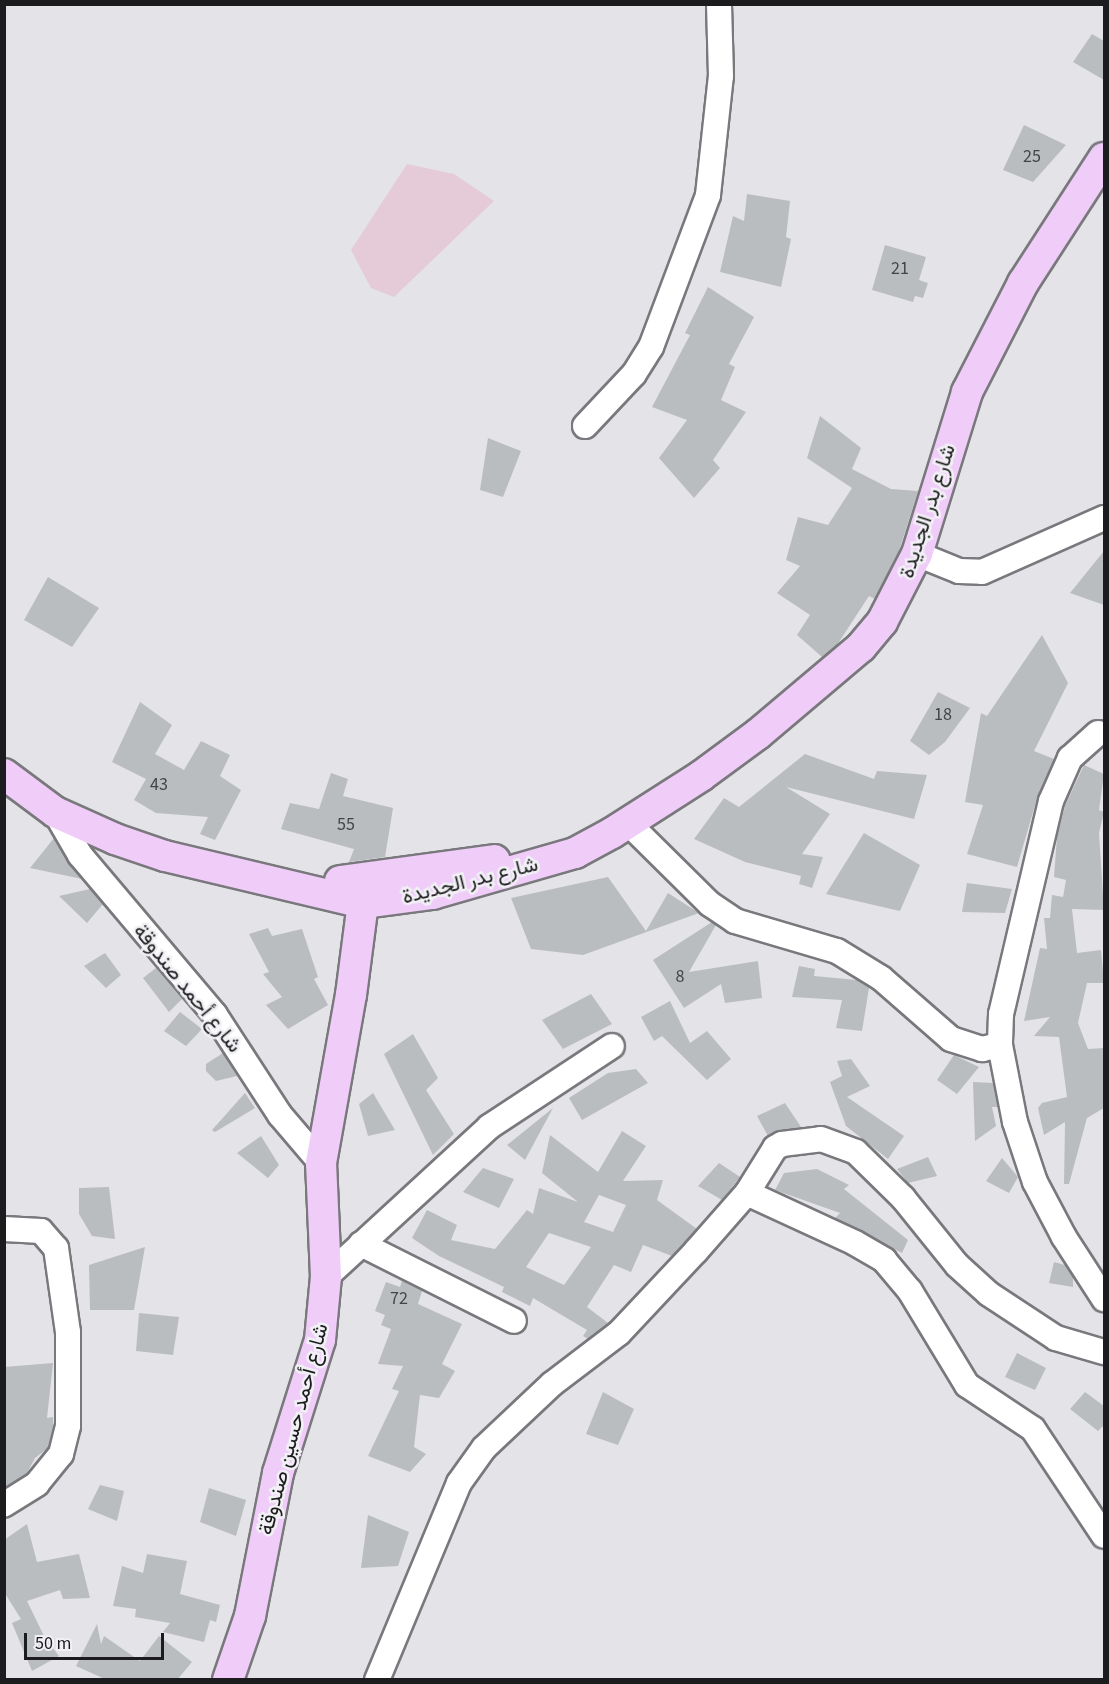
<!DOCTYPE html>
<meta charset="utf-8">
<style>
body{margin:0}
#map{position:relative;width:1109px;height:1684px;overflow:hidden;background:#e4e3e8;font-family:"Source Sans 3",Vazirmatn,sans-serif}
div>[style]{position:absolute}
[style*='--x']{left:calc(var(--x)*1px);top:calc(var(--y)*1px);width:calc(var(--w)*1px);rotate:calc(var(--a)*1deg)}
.green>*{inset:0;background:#e5cbd7}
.building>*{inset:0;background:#babdc0}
.roads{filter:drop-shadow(2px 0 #79787c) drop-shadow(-2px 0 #79787c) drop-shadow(0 2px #79787c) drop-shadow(0 -2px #79787c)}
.minor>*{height:24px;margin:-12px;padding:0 12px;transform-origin:12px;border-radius:12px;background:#fff}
.major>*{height:30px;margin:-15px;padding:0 15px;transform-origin:15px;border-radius:15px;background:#f0cdf9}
span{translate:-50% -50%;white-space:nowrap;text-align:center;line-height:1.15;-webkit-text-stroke:5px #f1f1f5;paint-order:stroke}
.number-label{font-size:18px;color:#444446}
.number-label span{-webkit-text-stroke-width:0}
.street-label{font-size:21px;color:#1c1c1e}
.frame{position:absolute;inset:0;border:6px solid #1c1c1e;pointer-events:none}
.scale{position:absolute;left:24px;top:1633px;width:140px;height:27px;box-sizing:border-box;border:3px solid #1c1c1e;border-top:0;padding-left:8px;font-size:18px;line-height:21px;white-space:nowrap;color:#1c1c1e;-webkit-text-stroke:4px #f1f1f5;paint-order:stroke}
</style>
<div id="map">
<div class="green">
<i style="clip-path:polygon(407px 164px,454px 174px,494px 201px,394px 297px,371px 288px,351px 250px)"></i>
</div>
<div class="building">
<i style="clip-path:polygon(1092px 34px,1104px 41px,1104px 80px,1073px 62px)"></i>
<i style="clip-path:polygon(1024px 125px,1066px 145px,1033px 182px,1003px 170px)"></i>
<i style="clip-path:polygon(747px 194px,790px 201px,786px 237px,791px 239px,781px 287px,720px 272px,733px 216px,744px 221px)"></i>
<i style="clip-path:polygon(885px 245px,926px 257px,919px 280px,928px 283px,923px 298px,915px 296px,913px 302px,872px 290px)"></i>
<i style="clip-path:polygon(708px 287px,754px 317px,729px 364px,735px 367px,721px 400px,746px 412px,713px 460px,720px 468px,694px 498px,659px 458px,687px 420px,652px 407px,690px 335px,685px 333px)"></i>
<i style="clip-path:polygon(820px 416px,861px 448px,852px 469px,891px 489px,918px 491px,899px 551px,875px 599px,869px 596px,837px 645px,822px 657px,797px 635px,810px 615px,777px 593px,800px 566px,786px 560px,798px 517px,828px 525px,852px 488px,807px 458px)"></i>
<i style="clip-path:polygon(488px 438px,521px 451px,503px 497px,480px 490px)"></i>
<i style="clip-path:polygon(1104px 551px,1104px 605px,1070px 593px)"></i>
<i style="clip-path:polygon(48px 577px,99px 608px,72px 647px,24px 620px)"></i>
<i style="clip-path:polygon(1042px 635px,1068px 683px,1034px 751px,1054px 759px,1038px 795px,1017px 867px,967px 854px,983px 805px,965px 802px,981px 713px,987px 716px)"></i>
<i style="clip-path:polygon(938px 692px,970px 708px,945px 742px,929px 755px,910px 741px)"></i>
<i style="clip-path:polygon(140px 702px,172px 725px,155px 754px,184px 770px,201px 741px,230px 755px,220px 776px,241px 790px,215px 840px,200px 834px,208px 817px,156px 813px,134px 800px,146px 779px,112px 762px)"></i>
<i style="clip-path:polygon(805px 754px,874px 779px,877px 771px,927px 775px,914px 819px,786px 787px,830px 814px,802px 854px,823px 857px,812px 888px,799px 884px,801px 876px,745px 862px,694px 839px,724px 798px,739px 807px)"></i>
<i style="clip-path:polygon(1084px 765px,1104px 774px,1099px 810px,1104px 812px,1099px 833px,1104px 910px,1072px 909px,1077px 953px,1101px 950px,1104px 983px,1087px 983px,1078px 1023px,1088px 1049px,1104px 1048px,1104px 1108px,1087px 1118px,1069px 1184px,1064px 1184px,1065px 1122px,1044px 1135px,1038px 1108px,1042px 1103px,1067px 1097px,1059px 1037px,1034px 1036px,1050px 1017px,1024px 1021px,1040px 948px,1047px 949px,1044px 918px,1050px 918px,1052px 895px,1063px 897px,1066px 880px,1054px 877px,1057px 837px,1065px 806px)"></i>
<i style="clip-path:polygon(331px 773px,348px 779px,343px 796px,393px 808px,385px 857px,349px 862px,354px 849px,281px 829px,290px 803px,319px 809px)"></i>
<i style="clip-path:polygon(864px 833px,920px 865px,900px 911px,826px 894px)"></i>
<i style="clip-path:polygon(54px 838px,68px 862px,82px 879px,30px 868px)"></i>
<i style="clip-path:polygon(608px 877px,646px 931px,668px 893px,699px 913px,583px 955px,531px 949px,511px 898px)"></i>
<i style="clip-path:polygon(967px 883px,1012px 889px,1005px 913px,962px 912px)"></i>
<i style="clip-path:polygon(90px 889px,103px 904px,87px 923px,59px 896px)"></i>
<i style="clip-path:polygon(712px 922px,716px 925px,689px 972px,758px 961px,762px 998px,725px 1003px,721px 984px,684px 1008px,653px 960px)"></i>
<i style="clip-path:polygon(268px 928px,272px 936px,302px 929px,318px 977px,314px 979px,328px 1005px,288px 1029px,266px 1005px,282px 997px,263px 974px,269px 972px,249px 934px)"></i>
<i style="clip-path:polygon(105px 953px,121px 975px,106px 988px,84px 966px)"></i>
<i style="clip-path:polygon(799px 966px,815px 969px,814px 976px,857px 980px,869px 988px,862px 1031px,836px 1028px,842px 1000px,792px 997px)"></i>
<i style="clip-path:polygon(156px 968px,182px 999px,169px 1012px,143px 978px)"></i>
<i style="clip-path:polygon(591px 994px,612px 1024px,563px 1049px,542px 1020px)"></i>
<i style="clip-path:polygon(670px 1001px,690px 1043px,707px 1031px,731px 1059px,707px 1080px,662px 1036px,654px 1041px,641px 1017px)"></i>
<i style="clip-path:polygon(180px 1012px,202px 1029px,186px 1046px,164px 1031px)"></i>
<i style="clip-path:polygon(413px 1034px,438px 1078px,426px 1090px,454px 1134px,433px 1155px,384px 1054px)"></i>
<i style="clip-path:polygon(223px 1053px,237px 1076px,216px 1081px,206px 1071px,206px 1064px)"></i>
<i style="clip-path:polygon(954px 1055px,979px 1067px,957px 1094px,937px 1080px)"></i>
<i style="clip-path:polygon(851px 1059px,870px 1086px,847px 1097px,904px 1136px,888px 1159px,846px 1126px,830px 1082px,842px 1076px,837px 1061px)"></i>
<i style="clip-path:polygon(636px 1069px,648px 1083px,582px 1120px,569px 1098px,608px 1073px)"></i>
<i style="clip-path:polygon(973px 1082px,993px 1083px,998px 1107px,992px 1107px,996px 1126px,975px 1141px)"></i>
<i style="clip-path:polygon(245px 1093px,255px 1108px,215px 1132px,212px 1130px)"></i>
<i style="clip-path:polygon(373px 1093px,395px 1130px,368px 1136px,359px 1104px)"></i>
<i style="clip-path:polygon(785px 1103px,801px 1127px,768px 1136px,757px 1116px)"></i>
<i style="clip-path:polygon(553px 1108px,525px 1160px,507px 1145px)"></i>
<i style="clip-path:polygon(evenodd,622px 1131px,646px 1146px,623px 1181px,663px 1180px,657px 1200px,697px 1229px,672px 1256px,643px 1245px,631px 1272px,614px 1265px,587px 1307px,608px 1323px,588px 1339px,583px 1336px,587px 1330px,533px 1298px,530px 1306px,502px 1292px,504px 1287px,439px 1256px,412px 1238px,427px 1210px,457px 1225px,451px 1240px,495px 1249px,527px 1210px,533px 1214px,539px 1188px,578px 1202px,542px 1173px,550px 1135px,598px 1172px,622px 1131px,599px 1195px,626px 1205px,613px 1232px,584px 1222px,599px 1195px,622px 1131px,549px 1233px,591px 1247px,564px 1285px,526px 1267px,549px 1233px)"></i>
<i style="clip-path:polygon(261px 1136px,279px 1165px,268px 1178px,237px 1153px)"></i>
<i style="clip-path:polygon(928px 1157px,937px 1176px,908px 1183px,897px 1169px)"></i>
<i style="clip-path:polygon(1002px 1158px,1018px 1177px,1009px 1193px,986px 1181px)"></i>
<i style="clip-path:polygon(719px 1163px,740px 1177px,722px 1200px,698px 1186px)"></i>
<i style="clip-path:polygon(483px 1168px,514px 1179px,499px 1208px,463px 1192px)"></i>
<i style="clip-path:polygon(817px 1169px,849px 1185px,844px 1189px,908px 1240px,902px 1253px,835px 1218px,840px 1213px,775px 1190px,784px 1173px)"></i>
<i style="clip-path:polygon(109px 1187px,115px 1239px,92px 1236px,79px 1214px,79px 1188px)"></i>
<i style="clip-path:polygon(145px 1247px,134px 1310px,90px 1310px,89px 1265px)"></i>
<i style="clip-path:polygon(1054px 1262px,1065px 1265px,1073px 1277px,1073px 1287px,1049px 1283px)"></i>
<i style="clip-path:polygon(402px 1281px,422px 1291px,418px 1304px,462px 1324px,442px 1364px,455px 1371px,439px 1398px,420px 1395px,414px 1447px,426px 1454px,410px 1472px,368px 1456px,399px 1391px,392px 1389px,403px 1366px,378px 1364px,391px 1329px,381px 1325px,385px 1315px,375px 1311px,386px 1282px,400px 1287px)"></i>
<i style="clip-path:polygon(139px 1313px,179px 1317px,173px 1355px,136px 1351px)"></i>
<i style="clip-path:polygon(1017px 1353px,1046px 1368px,1035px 1390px,1005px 1377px)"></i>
<i style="clip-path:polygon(53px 1363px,47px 1418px,53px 1417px,53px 1427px,48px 1448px,35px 1458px,27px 1473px,4px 1488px,4px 1367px)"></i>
<i style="clip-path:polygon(603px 1392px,634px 1409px,618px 1445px,586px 1434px)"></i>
<i style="clip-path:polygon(1085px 1392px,1104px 1406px,1104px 1425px,1098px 1431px,1070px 1409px)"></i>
<i style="clip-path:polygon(100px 1485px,124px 1491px,117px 1521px,88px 1509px)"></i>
<i style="clip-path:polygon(209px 1488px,246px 1500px,236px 1536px,200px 1522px)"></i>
<i style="clip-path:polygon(368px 1515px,409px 1532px,398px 1566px,361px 1568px)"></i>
<i style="clip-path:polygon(27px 1524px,37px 1562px,79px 1554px,90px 1598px,63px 1599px,60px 1590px,27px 1601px,45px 1638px,59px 1656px,32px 1671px,12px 1623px,21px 1619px,4px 1592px,4px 1540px)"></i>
<i style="clip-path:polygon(147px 1554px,187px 1561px,180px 1594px,220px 1605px,216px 1622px,210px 1620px,204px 1642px,163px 1632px,170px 1623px,135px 1617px,136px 1609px,113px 1606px,122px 1566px,143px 1573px)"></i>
<i style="clip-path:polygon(97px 1624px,101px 1644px,104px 1636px,140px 1661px,159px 1636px,192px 1662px,177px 1680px,107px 1680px,76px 1666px)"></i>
</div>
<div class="roads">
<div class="minor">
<i style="--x:585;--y:426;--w:71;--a:-46.7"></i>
<i style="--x:634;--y:374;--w:32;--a:-58"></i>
<i style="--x:651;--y:347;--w:162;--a:-69.4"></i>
<i style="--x:708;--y:195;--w:120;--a:-83.8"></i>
<i style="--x:721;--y:76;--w:72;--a:-91.6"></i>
<i style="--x:917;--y:554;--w:45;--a:22"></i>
<i style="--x:959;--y:571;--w:23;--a:2"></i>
<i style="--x:982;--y:572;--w:133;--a:-23.9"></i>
<i style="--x:1098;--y:733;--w:38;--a:138"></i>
<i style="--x:1070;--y:758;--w:47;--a:113.8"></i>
<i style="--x:1051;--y:801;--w:219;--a:103.2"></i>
<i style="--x:1001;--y:1014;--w:31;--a:92"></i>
<i style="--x:1000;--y:1045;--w:78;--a:79"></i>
<i style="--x:1015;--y:1122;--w:63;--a:71.6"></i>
<i style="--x:1035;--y:1182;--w:62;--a:62.2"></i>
<i style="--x:1064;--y:1237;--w:74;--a:57.2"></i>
<i style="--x:55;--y:812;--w:50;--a:59.8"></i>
<i style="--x:80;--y:855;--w:209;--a:49.8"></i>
<i style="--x:215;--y:1015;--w:119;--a:57"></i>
<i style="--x:280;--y:1115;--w:63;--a:49.5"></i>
<i style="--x:627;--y:822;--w:117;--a:44.7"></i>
<i style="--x:710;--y:904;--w:30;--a:34"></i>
<i style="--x:735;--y:921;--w:106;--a:16.4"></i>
<i style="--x:837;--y:951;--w:52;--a:31.5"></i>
<i style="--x:881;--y:978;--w:93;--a:41.1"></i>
<i style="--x:951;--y:1039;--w:33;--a:18"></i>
<i style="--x:982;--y:1049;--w:18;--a:-13"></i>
<i style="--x:747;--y:1193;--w:119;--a:24.8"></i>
<i style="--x:855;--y:1243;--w:34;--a:30"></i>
<i style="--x:884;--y:1260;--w:40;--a:50"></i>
<i style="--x:910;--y:1291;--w:110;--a:58.8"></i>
<i style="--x:967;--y:1385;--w:79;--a:33.7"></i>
<i style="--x:1033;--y:1429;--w:128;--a:56.4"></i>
<i style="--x:4;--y:1229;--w:37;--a:3"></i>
<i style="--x:41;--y:1231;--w:23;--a:49"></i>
<i style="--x:56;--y:1248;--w:85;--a:81.9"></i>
<i style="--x:68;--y:1332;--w:94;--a:90"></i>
<i style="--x:68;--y:1426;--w:29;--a:104"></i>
<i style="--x:61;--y:1454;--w:38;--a:129"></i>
<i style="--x:37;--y:1484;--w:39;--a:148"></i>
<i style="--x:361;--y:1244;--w:171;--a:26.7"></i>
<i style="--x:326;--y:1277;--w:222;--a:-42.6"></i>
<i style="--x:489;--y:1127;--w:147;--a:-33.4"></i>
<i style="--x:377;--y:1680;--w:213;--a:-67.4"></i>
<i style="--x:459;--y:1483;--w:43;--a:-54.5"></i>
<i style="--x:484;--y:1448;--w:93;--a:-43.3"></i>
<i style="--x:552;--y:1384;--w:84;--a:-37.3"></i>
<i style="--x:619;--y:1333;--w:112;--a:-46.8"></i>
<i style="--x:696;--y:1251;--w:77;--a:-48.7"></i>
<i style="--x:747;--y:1193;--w:53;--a:-58.1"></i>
<i style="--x:775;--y:1148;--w:8;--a:-30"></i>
<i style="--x:782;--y:1144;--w:39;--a:-7"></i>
<i style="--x:821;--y:1139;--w:37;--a:20"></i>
<i style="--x:856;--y:1152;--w:66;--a:44.4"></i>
<i style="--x:903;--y:1198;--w:86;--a:51.1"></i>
<i style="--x:957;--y:1265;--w:43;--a:42.2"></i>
<i style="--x:989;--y:1294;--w:80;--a:33.3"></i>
<i style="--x:1056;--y:1338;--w:50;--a:16.3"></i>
</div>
<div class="major">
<i style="--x:4;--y:774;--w:64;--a:36.7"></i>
<i style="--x:55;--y:812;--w:66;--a:24.2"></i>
<i style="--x:115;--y:839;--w:53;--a:18.8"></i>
<i style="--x:165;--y:856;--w:204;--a:13.4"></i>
<i style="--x:363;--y:903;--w:70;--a:-7.4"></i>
<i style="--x:432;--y:894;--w:149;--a:-16"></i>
<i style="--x:575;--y:853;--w:42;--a:-28.4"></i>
<i style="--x:612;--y:833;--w:106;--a:-32.6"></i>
<i style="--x:701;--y:776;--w:71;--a:-36.4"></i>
<i style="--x:758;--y:734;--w:135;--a:-40.2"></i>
<i style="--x:861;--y:647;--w:33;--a:-50"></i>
<i style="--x:882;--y:622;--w:76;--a:-62.8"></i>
<i style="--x:917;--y:554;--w:170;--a:-72.8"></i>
<i style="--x:967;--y:392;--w:123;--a:-62.8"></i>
<i style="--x:1023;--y:283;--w:149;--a:-57.1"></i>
<i style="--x:340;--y:881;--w:156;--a:-7.7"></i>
<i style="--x:228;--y:1680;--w:68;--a:-71"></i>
<i style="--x:250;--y:1616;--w:146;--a:-78.9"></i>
<i style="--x:278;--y:1473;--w:139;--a:-72.5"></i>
<i style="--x:320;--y:1340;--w:63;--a:-84.6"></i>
<i style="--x:326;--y:1277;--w:114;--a:-92.5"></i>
<i style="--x:321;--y:1163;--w:171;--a:-79.9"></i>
<i style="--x:351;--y:995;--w:93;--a:-82.6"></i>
<i style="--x:363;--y:903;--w:23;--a:-95"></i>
</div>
</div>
<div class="number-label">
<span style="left:1032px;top:157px">25</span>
<span style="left:900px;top:269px">21</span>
<span style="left:943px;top:715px">18</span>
<span style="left:159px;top:785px">43</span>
<span style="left:346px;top:825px">55</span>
<span style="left:680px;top:977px">8</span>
<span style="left:399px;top:1299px">72</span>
</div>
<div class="street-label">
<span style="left:927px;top:511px;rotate:-72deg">شارع بدر الجديدة</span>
<span style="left:470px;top:880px;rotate:-14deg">شارع بدر الجديدة</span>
<span style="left:188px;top:988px;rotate:51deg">شارع أحمد صندوقة</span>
<span style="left:293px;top:1429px;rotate:-75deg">شارع أحمد حسين صندوقة</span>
</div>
<div class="frame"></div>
<div class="scale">50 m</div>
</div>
